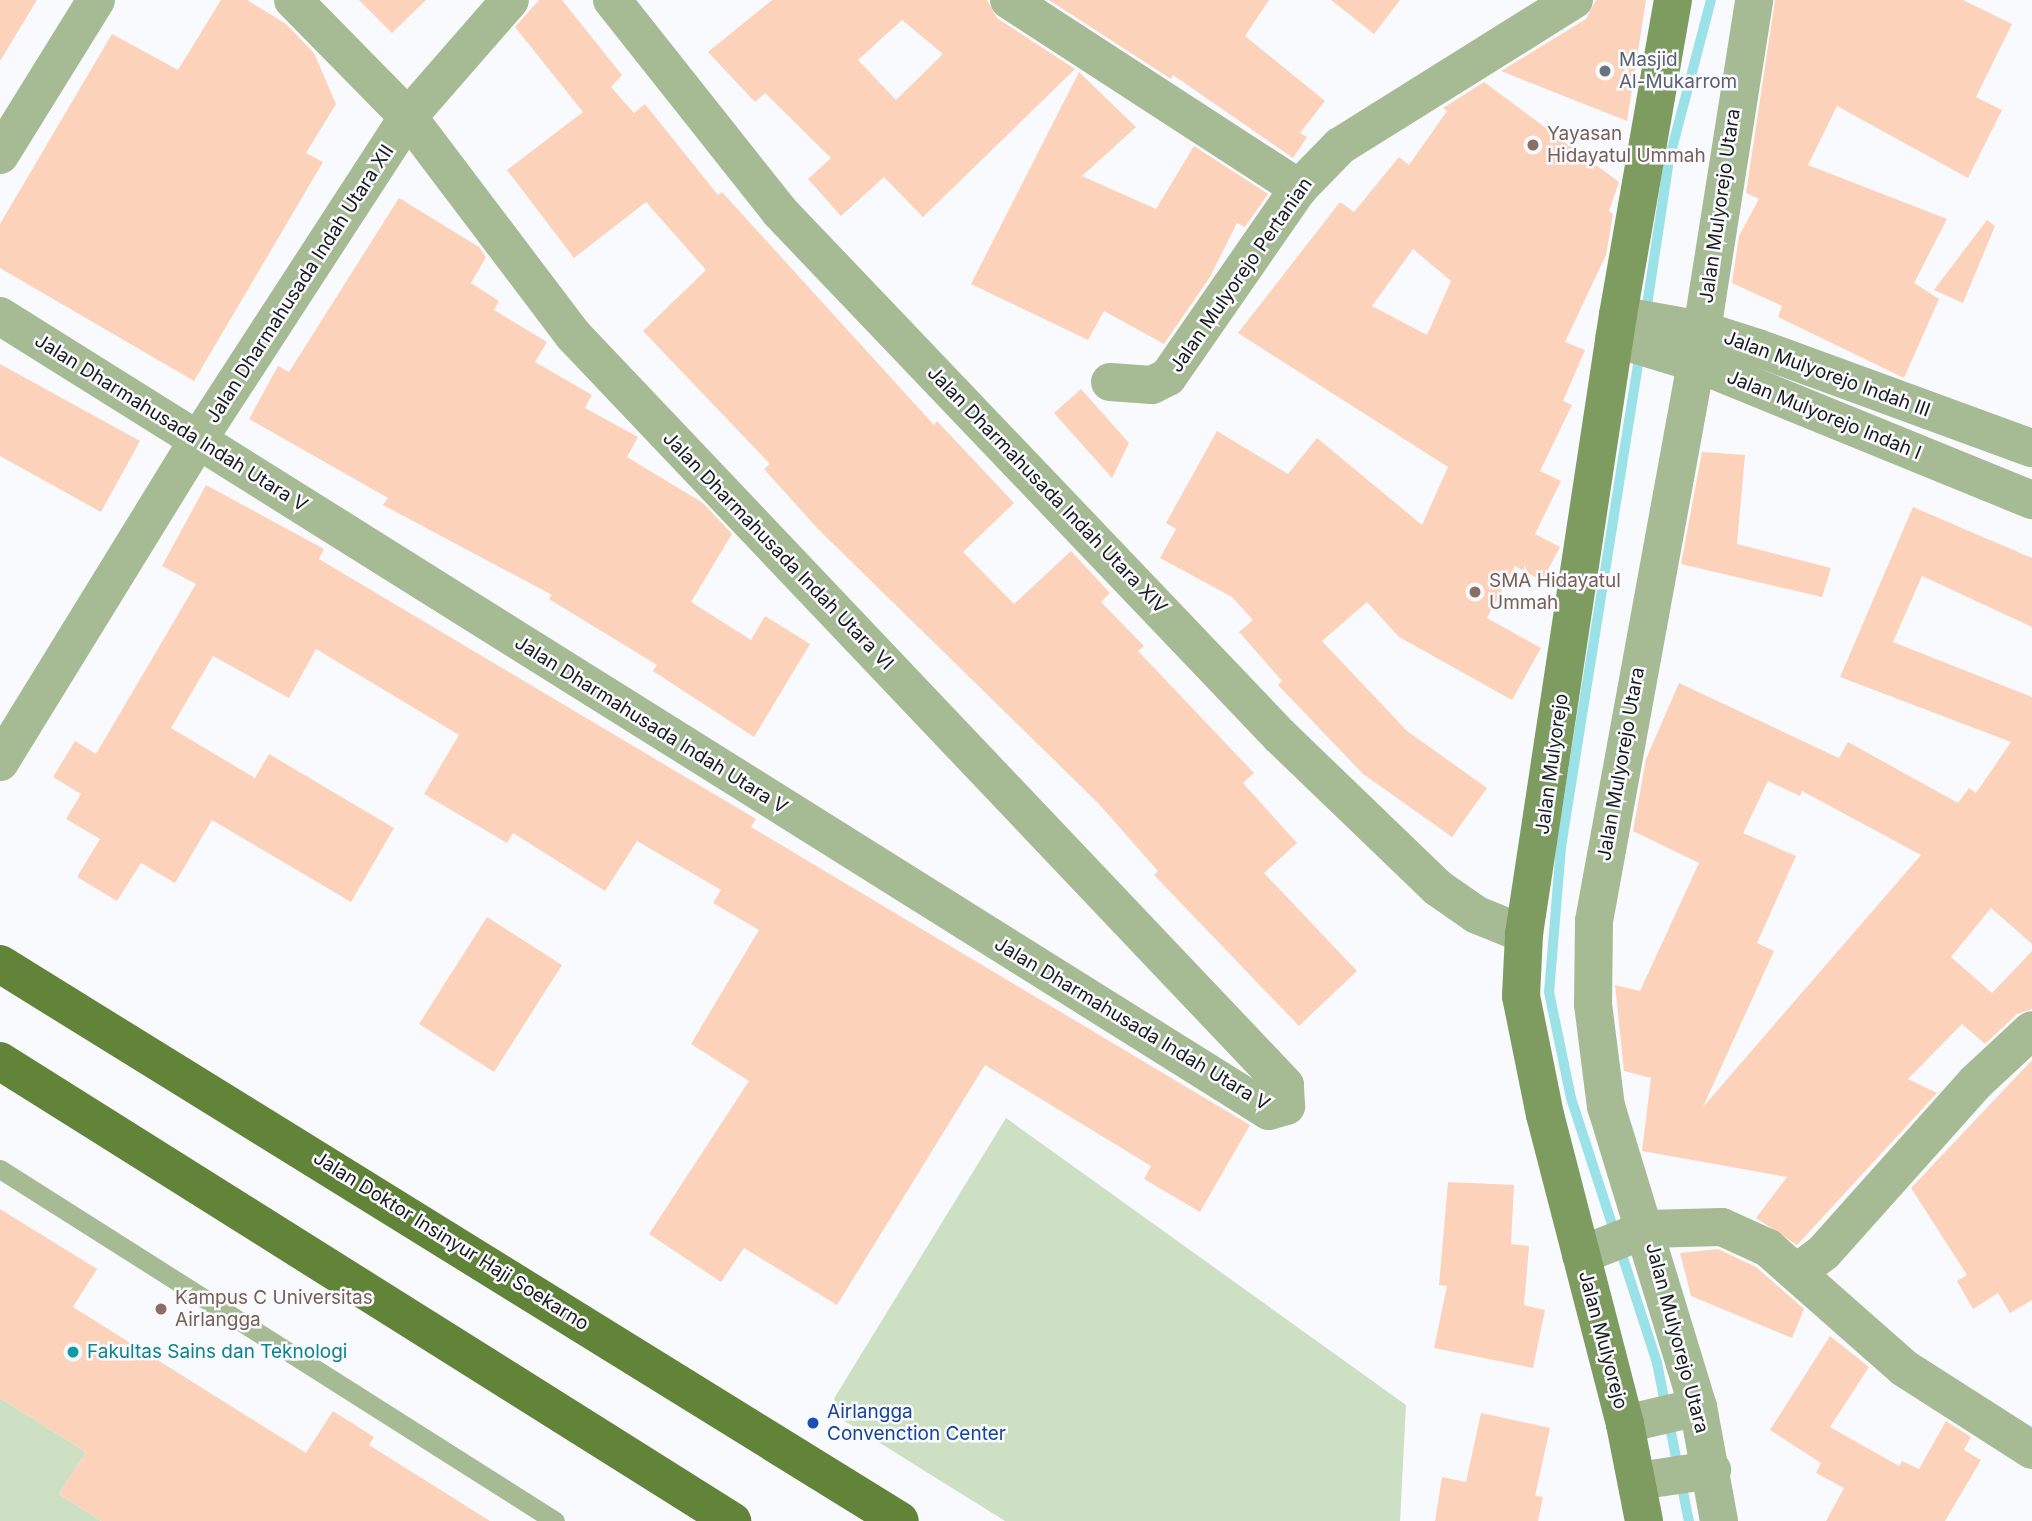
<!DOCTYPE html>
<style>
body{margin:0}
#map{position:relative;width:2032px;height:1521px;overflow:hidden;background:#f8fafe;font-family:Inter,sans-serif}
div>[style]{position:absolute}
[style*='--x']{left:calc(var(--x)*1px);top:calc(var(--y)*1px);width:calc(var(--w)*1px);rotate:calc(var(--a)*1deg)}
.green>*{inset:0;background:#cee0c3}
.stream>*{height:10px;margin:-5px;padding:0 5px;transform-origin:5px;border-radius:5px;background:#9ae1e8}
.building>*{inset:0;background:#fcd3ba}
.lane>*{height:19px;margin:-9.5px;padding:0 9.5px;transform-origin:9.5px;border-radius:9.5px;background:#a6bb93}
.street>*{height:38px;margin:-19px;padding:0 19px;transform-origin:19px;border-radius:19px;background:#a6bb93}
.secondary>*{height:38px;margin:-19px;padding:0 19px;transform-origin:19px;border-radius:19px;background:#7e9b60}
.primary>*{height:38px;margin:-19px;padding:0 19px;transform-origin:19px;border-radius:19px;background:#618438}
.dots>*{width:19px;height:19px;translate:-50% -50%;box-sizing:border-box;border:4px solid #f8fafe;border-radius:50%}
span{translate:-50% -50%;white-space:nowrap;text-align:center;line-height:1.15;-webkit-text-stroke:5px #f8fafe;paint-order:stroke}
.worship-label{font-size:19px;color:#5b616d}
.left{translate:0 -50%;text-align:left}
.education-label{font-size:19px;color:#785e54}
.street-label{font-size:19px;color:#191a1b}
.culture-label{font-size:19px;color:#0d838f}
.transit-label{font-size:19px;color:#164399}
</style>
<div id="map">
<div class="green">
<i style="clip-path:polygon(1006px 1118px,1406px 1405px,1400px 1521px,1005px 1521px,827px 1410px)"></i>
<i style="clip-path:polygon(0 1398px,86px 1452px,59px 1494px,101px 1521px,0 1521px)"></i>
</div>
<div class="stream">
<i style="--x:1646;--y:312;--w:154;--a:-81.4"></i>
<i style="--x:1669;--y:160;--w:165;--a:-75.3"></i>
<i style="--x:1640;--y:352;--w:501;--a:99.07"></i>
<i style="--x:1561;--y:847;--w:145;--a:94.7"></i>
<i style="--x:1549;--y:992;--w:108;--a:78.3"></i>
<i style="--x:1571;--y:1098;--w:279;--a:72"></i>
<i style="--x:1657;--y:1363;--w:161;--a:78.6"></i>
</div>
<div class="building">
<i style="clip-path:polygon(0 0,37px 0,0 61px)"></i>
<i style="clip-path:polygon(221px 0,247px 0,286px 24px,314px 53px,336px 104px,306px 153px,323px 162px,194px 381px,0 268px,0 224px,112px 34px,178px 70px)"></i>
<i style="clip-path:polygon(359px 0,426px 0,392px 33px)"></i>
<i style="clip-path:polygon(539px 0,562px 0,622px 75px,611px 87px,634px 113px,645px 104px,718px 195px,722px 192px,934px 425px,937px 421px,1014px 503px,963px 552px,1014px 604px,1071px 551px,1110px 593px,1101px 602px,1144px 646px,1138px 651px,1254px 773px,1243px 783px,1297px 843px,1264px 873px,1357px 971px,1299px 1026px,1154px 875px,1158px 871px,1098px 803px,817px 528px,764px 469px,770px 464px,643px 331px,706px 270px,646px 202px,574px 258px,507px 170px,583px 112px,515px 27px)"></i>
<i style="clip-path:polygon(evenodd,772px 0,987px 0,997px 18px,1075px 69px,923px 217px,884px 177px,841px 216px,808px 179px,831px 158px,765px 93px,755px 102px,708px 52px,772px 0,902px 20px,943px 54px,896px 100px,858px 60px,902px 20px)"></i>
<i style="clip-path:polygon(1049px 0,1269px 0,1245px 36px,1325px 101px,1300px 133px,1307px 137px,1293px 158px,1173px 75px,1171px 79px)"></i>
<i style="clip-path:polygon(1331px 0,1400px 0,1374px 34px)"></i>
<i style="clip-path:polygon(1596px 0,1646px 0,1627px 121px,1501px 71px,1586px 19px)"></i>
<i style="clip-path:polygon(1775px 0,1963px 0,2012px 24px,1976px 97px,2002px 110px,1968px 178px,1837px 106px,1808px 165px,1947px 219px,1914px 283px,1939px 299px,1904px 378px,1778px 317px,1782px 306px,1732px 283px,1739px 236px,1759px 199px,1746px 193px)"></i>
<i style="clip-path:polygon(1079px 72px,1136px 127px,1082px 176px,1156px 209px,1194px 146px,1268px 194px,1245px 227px,1237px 223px,1210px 277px,1164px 344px,1104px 311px,1088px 340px,971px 284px)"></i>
<i style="clip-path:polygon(evenodd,1484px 82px,1619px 182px,1609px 211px,1613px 214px,1606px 255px,1565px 342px,1585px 350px,1563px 401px,1572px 405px,1540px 471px,1561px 481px,1535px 534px,1560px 547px,1542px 581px,1515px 566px,1487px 618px,1541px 648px,1512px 700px,1399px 637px,1367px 602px,1322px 641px,1407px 731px,1487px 788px,1452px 837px,1363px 774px,1278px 685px,1282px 681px,1239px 632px,1253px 620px,1232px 597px,1160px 558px,1176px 529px,1166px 523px,1217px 431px,1288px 474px,1317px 438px,1422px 525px,1448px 467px,1238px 333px,1340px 202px,1354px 212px,1399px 157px,1409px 165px,1447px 111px,1443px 108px,1484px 82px,1413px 249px,1451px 281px,1427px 335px,1372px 306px,1413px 249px)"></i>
<i style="clip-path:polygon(399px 198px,479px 247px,486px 257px,471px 283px,499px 301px,494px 310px,547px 342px,535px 362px,592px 395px,585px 408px,638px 437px,627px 457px,703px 503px,732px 534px,691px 602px,751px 640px,765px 616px,810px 644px,754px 737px,653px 671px,657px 665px,549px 599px,552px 595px,383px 505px,388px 498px,249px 419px,278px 366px,289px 372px)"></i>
<i style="clip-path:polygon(1987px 220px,1995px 226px,1963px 303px,1934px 290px)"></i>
<i style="clip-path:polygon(0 364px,140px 441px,101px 512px,0 456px)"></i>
<i style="clip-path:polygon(1081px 389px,1129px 443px,1112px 478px,1054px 413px)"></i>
<i style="clip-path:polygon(1702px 452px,1745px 455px,1737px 544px,1831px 568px,1822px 597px,1681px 564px)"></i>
<i style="clip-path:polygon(206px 485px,324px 549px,319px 559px,756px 819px,751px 827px,1250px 1125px,1200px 1212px,1144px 1179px,1151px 1166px,985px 1065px,837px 1305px,744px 1248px,721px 1282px,649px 1234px,749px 1081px,691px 1044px,759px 930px,713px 903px,721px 890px,637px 841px,605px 891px,513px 833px,507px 843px,424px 794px,459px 735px,316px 649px,289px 698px,213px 656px,171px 728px,255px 778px,269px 754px,394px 828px,351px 902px,212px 820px,175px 883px,141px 863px,117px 901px,77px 877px,100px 839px,66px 819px,81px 794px,53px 777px,75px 741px,96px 754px,196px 584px,162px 566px)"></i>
<i style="clip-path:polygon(evenodd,1913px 507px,2032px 558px,2032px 627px,1922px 576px,1893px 642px,2032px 697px,2032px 944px,1991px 908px,1951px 957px,1992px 993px,2032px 951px,2032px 1009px,2017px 1014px,1985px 1044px,1962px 1024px,1908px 1079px,1937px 1093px,1797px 1245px,1756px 1218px,1787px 1177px,1642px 1151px,1651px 1078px,1624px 1071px,1615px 985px,1640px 991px,1699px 863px,1633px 831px,1646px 759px,1679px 683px,1839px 758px,1848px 742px,1958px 803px,1969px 788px,1976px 793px,2011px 742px,1840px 677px,1913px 507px,1768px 781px,1800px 796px,1802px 791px,1921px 855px,1703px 1107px,1774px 951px,1757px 943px,1796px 856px,1743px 833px,1768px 781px)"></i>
<i style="clip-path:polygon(487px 917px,562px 965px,494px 1072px,419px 1024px)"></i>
<i style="clip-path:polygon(2032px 1060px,2032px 1300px,2010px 1313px,1998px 1293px,1973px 1309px,1957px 1281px,1967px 1275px,1911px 1188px)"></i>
<i style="clip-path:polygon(1448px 1182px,1514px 1185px,1511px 1244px,1529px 1246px,1524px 1305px,1545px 1310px,1533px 1368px,1434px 1348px,1447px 1286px,1439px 1285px)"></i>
<i style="clip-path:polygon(0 1209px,97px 1269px,73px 1307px,306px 1453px,333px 1411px,374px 1437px,369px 1445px,490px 1521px,101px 1521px,59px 1494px,86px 1452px,0 1398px)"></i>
<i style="clip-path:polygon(1718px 1249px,1756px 1267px,1804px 1309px,1792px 1338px,1691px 1296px,1680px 1253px)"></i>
<i style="clip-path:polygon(1830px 1336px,1869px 1367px,1830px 1427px,1899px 1466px,1902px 1461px,1919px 1469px,1946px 1421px,1971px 1437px,1964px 1450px,1981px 1460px,1945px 1521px,1826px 1521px,1844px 1488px,1816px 1473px,1821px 1463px,1770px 1430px)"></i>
<i style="clip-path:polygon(1481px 1413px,1550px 1428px,1535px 1496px,1543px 1497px,1538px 1521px,1435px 1521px,1442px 1477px,1466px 1482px)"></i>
</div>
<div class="lane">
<i style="--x:0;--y:1169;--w:657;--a:32.38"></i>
</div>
<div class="street">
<i style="--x:612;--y:0;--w:270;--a:51.6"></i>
<i style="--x:780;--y:212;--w:724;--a:46.34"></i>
<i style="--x:1280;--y:736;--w:219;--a:43.9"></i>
<i style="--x:1438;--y:888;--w:47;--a:34.7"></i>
<i style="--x:1477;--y:915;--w:51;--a:22"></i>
<i style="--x:1009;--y:0;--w:346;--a:33"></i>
<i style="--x:0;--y:155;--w:182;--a:-58.2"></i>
<i style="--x:1618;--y:315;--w:85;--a:10.1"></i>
<i style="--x:1702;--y:330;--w:59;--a:17.8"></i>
<i style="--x:1758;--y:348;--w:292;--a:20.1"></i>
<i style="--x:0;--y:316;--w:1497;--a:32.07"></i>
<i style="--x:1269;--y:1111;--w:18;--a:-16"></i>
<i style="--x:1286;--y:1106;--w:21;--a:-93"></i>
<i style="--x:1285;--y:1085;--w:1034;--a:-133.51"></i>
<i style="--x:573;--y:335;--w:273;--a:-127.1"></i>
<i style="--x:408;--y:117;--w:164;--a:-134.5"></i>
<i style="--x:1614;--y:338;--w:86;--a:17"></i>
<i style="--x:1696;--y:363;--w:363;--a:22.2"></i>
<i style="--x:1110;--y:382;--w:42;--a:4.1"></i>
<i style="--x:1152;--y:385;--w:18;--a:-27"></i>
<i style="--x:1168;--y:377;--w:230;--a:-55.3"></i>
<i style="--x:1299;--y:188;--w:59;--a:-45.7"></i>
<i style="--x:1340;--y:146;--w:276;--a:-32"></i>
<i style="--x:0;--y:762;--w:378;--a:-58.4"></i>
<i style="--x:198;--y:440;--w:385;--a:-57"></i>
<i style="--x:408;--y:117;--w:155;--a:-48.9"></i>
<i style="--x:1581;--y:1255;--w:71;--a:-21.5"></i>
<i style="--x:1647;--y:1229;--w:75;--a:-1.5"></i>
<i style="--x:1722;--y:1227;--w:51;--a:24.5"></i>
<i style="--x:1768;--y:1248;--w:181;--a:41.4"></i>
<i style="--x:1904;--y:1368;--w:152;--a:32.6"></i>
<i style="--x:1799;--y:1271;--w:31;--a:-37"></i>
<i style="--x:1824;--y:1252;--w:228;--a:-48.2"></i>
<i style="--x:1976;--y:1082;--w:76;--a:-42.9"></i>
<i style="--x:1625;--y:1424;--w:75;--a:-13.1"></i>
<i style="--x:1638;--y:1481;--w:75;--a:-8.5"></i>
<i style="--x:1719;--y:1521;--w:116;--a:-100.4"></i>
<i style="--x:1698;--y:1407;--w:314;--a:-107"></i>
<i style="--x:1606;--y:1107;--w:104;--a:-97.2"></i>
<i style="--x:1593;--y:1004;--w:83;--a:-89.3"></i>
<i style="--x:1594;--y:921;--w:601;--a:-79.64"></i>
<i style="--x:1702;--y:330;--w:334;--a:-81"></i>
</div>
<div class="secondary">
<i style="--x:1644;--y:1521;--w:99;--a:-101.1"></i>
<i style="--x:1625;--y:1424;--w:319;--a:-104.5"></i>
<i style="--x:1545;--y:1115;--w:121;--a:-101.4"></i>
<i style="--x:1521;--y:996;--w:62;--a:-87.2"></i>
<i style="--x:1524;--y:934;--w:626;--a:-81.37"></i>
<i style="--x:1618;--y:315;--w:320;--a:-80.1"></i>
</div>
<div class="primary">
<i style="--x:0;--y:964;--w:1058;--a:31.75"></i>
<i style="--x:0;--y:1061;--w:865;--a:32.15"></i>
</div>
<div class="dots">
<i style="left:1605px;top:71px;background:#6b7280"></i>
<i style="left:1533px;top:145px;background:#8d6e63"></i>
<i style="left:1475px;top:592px;background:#8d6e63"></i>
<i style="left:161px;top:1309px;background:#8d6e63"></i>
<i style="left:73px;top:1352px;background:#0f9aa8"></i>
<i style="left:813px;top:1423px;background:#1a4fb4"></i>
</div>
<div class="worship-label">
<span class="left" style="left:1619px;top:71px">Masjid<br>Al-Mukarrom</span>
</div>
<div class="education-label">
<span class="left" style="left:1547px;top:145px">Yayasan<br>Hidayatul Ummah</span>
<span class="left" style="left:1489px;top:592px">SMA Hidayatul<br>Ummah</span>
<span class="left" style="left:175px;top:1309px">Kampus C Universitas<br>Airlangga</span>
</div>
<div class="street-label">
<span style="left:1720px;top:206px;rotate:-82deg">Jalan Mulyorejo Utara</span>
<span style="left:1241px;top:275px;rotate:-55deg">Jalan Mulyorejo Pertanian</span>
<span style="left:300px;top:284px;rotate:-57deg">Jalan Dharmahusada Indah Utara XII</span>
<span style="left:1827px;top:374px;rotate:20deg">Jalan Mulyorejo Indah III</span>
<span style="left:1824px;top:415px;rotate:22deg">Jalan Mulyorejo Indah I</span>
<span style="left:171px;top:423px;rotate:32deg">Jalan Dharmahusada Indah Utara V</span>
<span style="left:1047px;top:490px;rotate:46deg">Jalan Dharmahusada Indah Utara XIV</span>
<span style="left:778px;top:551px;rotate:46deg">Jalan Dharmahusada Indah Utara VI</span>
<span style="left:651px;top:725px;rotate:32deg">Jalan Dharmahusada Indah Utara V</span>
<span style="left:1552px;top:764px;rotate:-82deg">Jalan Mulyorejo</span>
<span style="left:1621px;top:764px;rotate:-80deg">Jalan Mulyorejo Utara</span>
<span style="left:1132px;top:1024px;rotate:31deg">Jalan Dharmahusada Indah Utara V</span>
<span style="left:451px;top:1241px;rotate:32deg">Jalan Doktor Insinyur Haji Soekarno</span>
<span style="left:1677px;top:1338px;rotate:75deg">Jalan Mulyorejo Utara</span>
<span style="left:1603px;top:1340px;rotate:75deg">Jalan Mulyorejo</span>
</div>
<div class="culture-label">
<span class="left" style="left:87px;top:1352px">Fakultas Sains dan Teknologi</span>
</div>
<div class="transit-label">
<span class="left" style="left:827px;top:1423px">Airlangga<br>Convenction Center</span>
</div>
</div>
